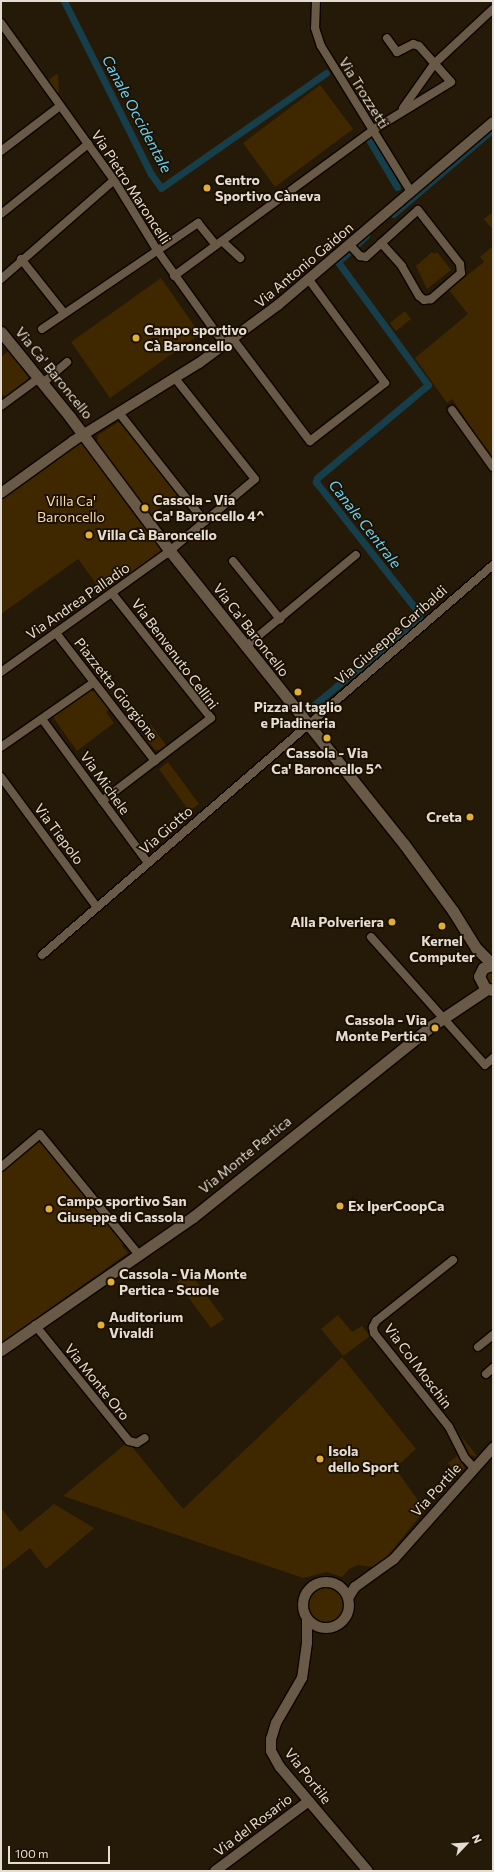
<!DOCTYPE html>
<meta charset="utf-8">
<style>
body{margin:0}
#map{position:relative;width:494px;height:1872px;overflow:hidden;background:#251907;font-family:Commissioner,sans-serif}
div>[style]{position:absolute}
[style*='--x']{left:calc(var(--x)*1px);top:calc(var(--y)*1px);width:calc(var(--w)*1px);rotate:calc(var(--a)*1deg)}
.green>*{inset:0;background:#3f2800}
.round{border-radius:50%}
.canal>*{height:7px;margin:-3.5px;padding:0 3.5px;transform-origin:3.5px;border-radius:3.5px;background:#163e4b}
.roads{filter:drop-shadow(1px 0 #0d0400) drop-shadow(-1px 0 #0d0400) drop-shadow(0 1px #0d0400) drop-shadow(0 -1px #0d0400)}
.minor>*{height:8px;margin:-4px;padding:0 4px;transform-origin:4px;border-radius:4px;background:#685a46}
.tertiary>*{height:10px;margin:-5px;padding:0 5px;transform-origin:5px;border-radius:5px;background:#685a46}
.tertiary>.ring{margin:-5px;padding:0;box-sizing:content-box;background:none;border:10px solid #685a46;border-radius:50%}
.secondary>*{height:11px;margin:-5.5px;padding:0 5.5px;transform-origin:5.5px;border-radius:5.5px;background:#685a46}
.dots>*{width:11px;height:11px;translate:-50% -50%;box-sizing:border-box;border:2px solid #1b1001;border-radius:50%}
span{translate:-50% -50%;white-space:nowrap;text-align:center;line-height:1.15;-webkit-text-stroke:3.5px #1b1001;paint-order:stroke}
.street-label{font-size:14px;color:#e5ddd2}
.poi-label{font-size:14px;color:#e5ddd2;font-weight:700}
.left{translate:0 -50%;text-align:left}
.right{translate:-100% -50%;text-align:right}
.park-label{font-size:14px;color:#f7d8ac}
.water-label{font-size:15px;color:#66d2f7;font-style:italic}
.frame{position:absolute;inset:0;border:2px solid #e5ddd2;pointer-events:none}
.north{position:absolute;left:446px;top:1824px;width:40px;height:40px;-webkit-text-stroke:3px #1b1001;paint-order:stroke;rotate:65deg;font-size:11px;font-weight:700;line-height:16px;text-align:center;color:#e5ddd2}
.north::after{content:'';display:block;margin:auto;width:14px;height:18px;background:#e5ddd2;clip-path:polygon(50% 0,100% 100%,50% 72%,0 100%)}
.scale{position:absolute;left:8px;top:1846px;width:102px;height:18px;box-sizing:border-box;border:2px solid #e5ddd2;border-top:0;padding-left:5px;font-size:12px;line-height:14px;white-space:nowrap;color:#e5ddd2;-webkit-text-stroke:3px #1b1001;paint-order:stroke}
</style>
<div id="map">
<div class="green">
<i style="clip-path:polygon(57px 74px,58px 75px,59px 94px,47px 81px)"></i>
<i style="clip-path:polygon(320px 85px,353px 129px,275px 187px,243px 143px)"></i>
<i style="clip-path:polygon(493px 212px,493px 230px,484px 219px)"></i>
<i style="clip-path:polygon(493px 246px,493px 455px,491px 457px,452px 399px,447px 403px,415px 358px,468px 314px,449px 290px,484px 262px,480px 257px)"></i>
<i style="clip-path:polygon(432px 252px,434px 254px,437px 252px,451px 270px,427px 289px,416px 266px)"></i>
<i style="clip-path:polygon(161px 278px,200px 334px,110px 398px,71px 342px)"></i>
<i style="clip-path:polygon(405px 311px,411px 319px,396px 331px,390px 323px)"></i>
<i style="clip-path:polygon(9px 351px,29px 378px,5px 397px,1px 393px,1px 357px)"></i>
<i style="clip-path:polygon(118px 422px,123px 425px,178px 494px,150px 516px,97px 444px,98px 435px)"></i>
<i style="clip-path:polygon(83px 443px,160px 546px,161px 552px,103px 593px,78px 559px,1px 614px,1px 499px,75px 444px)"></i>
<i style="clip-path:polygon(90px 690px,96px 692px,110px 709px,106px 712px,114px 723px,77px 751px,53px 717px)"></i>
<i style="clip-path:polygon(151px 725px,166px 745px,160px 750px,155px 750px,141px 732px)"></i>
<i style="clip-path:polygon(168px 762px,199px 804px,189px 811px,159px 769px)"></i>
<i style="clip-path:polygon(493px 970px,493px 985px,491px 985px,485px 981px,485px 974px)"></i>
<i style="clip-path:polygon(43px 1136px,125px 1238px,122px 1246px,128px 1253px,1px 1343px,1px 1172px)"></i>
<i style="clip-path:polygon(190px 1273px,224px 1319px,211px 1328px,177px 1282px)"></i>
<i style="clip-path:polygon(338px 1315px,352px 1332px,362px 1326px,370px 1336px,343px 1356px,321px 1329px)"></i>
<i style="clip-path:polygon(342px 1357px,416px 1449px,395px 1468px,425px 1510px,381px 1564px,373px 1567px,358px 1565px,349px 1569px,342px 1577px,327px 1572px,303px 1578px,63px 1496px,128px 1442px,183px 1509px)"></i>
<i style="clip-path:polygon(460px 1435px,478px 1457px,470px 1455px)"></i>
<i style="clip-path:polygon(457px 1456px,465px 1468px,459px 1475px,448px 1463px)"></i>
<i style="clip-path:polygon(54px 1504px,94px 1528px,46px 1569px,30px 1548px,1px 1571px,1px 1508px,20px 1532px)"></i>
<i class="round" style="left:308px;top:1587px;width:36px;height:36px"></i>
</div>
<div class="canal">
<i style="--x:64;--y:1;--w:194;--a:63.3"></i>
<i style="--x:151;--y:174;--w:17;--a:54"></i>
<i style="--x:161;--y:188;--w:201;--a:-34.9"></i>
<i style="--x:368;--y:138;--w:57;--a:59.4"></i>
<i style="--x:393;--y:214;--w:131;--a:-40.4"></i>
<i style="--x:342;--y:258;--w:33;--a:-43"></i>
<i style="--x:314;--y:705;--w:136;--a:-39.6"></i>
<i style="--x:419;--y:618;--w:5;--a:-90"></i>
<i style="--x:419;--y:613;--w:167;--a:-128.2"></i>
<i style="--x:316;--y:482;--w:4;--a:-76"></i>
<i style="--x:317;--y:478;--w:145;--a:-40"></i>
<i style="--x:428;--y:385;--w:152;--a:-126.2"></i>
</div>
<div class="roads">
<div class="minor">
<i style="--x:316;--y:1;--w:27;--a:92"></i>
<i style="--x:315;--y:28;--w:19;--a:72"></i>
<i style="--x:321;--y:46;--w:172;--a:58.3"></i>
<i style="--x:1;--y:23;--w:193;--a:54.3"></i>
<i style="--x:114;--y:180;--w:82;--a:58.4"></i>
<i style="--x:157;--y:250;--w:117;--a:54.4"></i>
<i style="--x:403;--y:108;--w:55;--a:-54.6"></i>
<i style="--x:435;--y:63;--w:79;--a:-43"></i>
<i style="--x:1;--y:151;--w:74;--a:-37.3"></i>
<i style="--x:1;--y:214;--w:112;--a:-38.8"></i>
<i style="--x:222;--y:241;--w:25;--a:43"></i>
<i style="--x:350;--y:245;--w:15;--a:48"></i>
<i style="--x:360;--y:256;--w:6;--a:9"></i>
<i style="--x:366;--y:257;--w:70;--a:-42.1"></i>
<i style="--x:418;--y:210;--w:68;--a:52.1"></i>
<i style="--x:460;--y:264;--w:9;--a:84"></i>
<i style="--x:461;--y:273;--w:40;--a:139"></i>
<i style="--x:431;--y:299;--w:7;--a:172"></i>
<i style="--x:424;--y:300;--w:6;--a:-141"></i>
<i style="--x:419;--y:296;--w:34;--a:-120"></i>
<i style="--x:402;--y:266;--w:31;--a:-132"></i>
<i style="--x:21;--y:259;--w:69;--a:51.5"></i>
<i style="--x:174;--y:276;--w:250;--a:-36.2"></i>
<i style="--x:376;--y:128;--w:88;--a:-31.5"></i>
<i style="--x:451;--y:82;--w:48;--a:-131.6"></i>
<i style="--x:419;--y:46;--w:6;--a:-162"></i>
<i style="--x:413;--y:44;--w:18;--a:153"></i>
<i style="--x:397;--y:52;--w:17;--a:-126"></i>
<i style="--x:1;--y:279;--w:150;--a:-41.2"></i>
<i style="--x:42;--y:329;--w:189;--a:-34.2"></i>
<i style="--x:198;--y:223;--w:28;--a:51"></i>
<i style="--x:233;--y:339;--w:128;--a:53"></i>
<i style="--x:310;--y:441;--w:95;--a:-37.7"></i>
<i style="--x:385;--y:383;--w:128;--a:-126.4"></i>
<i style="--x:43;--y:383;--w:32;--a:-41"></i>
<i style="--x:1;--y:406;--w:47;--a:-36.4"></i>
<i style="--x:452;--y:410;--w:70;--a:54.3"></i>
<i style="--x:120;--y:414;--w:137;--a:51.8"></i>
<i style="--x:233;--y:561;--w:75;--a:51"></i>
<i style="--x:56;--y:633;--w:162;--a:52.3"></i>
<i style="--x:245;--y:647;--w:144;--a:-39.7"></i>
<i style="--x:1;--y:672;--w:203;--a:-35.6"></i>
<i style="--x:166;--y:554;--w:116;--a:-40.1"></i>
<i style="--x:255;--y:479;--w:129;--a:-128.4"></i>
<i style="--x:42;--y:719;--w:179;--a:53.6"></i>
<i style="--x:1;--y:747;--w:112;--a:-34.8"></i>
<i style="--x:1;--y:777;--w:160;--a:53.6"></i>
<i style="--x:102;--y:801;--w:137;--a:-37.3"></i>
<i style="--x:211;--y:718;--w:159;--a:-128.4"></i>
<i style="--x:371;--y:937;--w:171;--a:48.3"></i>
<i style="--x:485;--y:1065;--w:11;--a:-41"></i>
<i style="--x:42;--y:955;--w:596;--a:-40.85"></i>
<i style="--x:1;--y:1167;--w:51;--a:-40.2"></i>
<i style="--x:40;--y:1134;--w:156;--a:50.7"></i>
<i style="--x:453;--y:1260;--w:98;--a:141.6"></i>
<i style="--x:376;--y:1321;--w:7;--a:117"></i>
<i style="--x:373;--y:1327;--w:6;--a:81"></i>
<i style="--x:374;--y:1333;--w:120;--a:51.4"></i>
<i style="--x:449;--y:1427;--w:35;--a:63"></i>
<i style="--x:465;--y:1458;--w:13;--a:48"></i>
<i style="--x:35;--y:1325;--w:149;--a:51"></i>
<i style="--x:129;--y:1441;--w:8;--a:14"></i>
<i style="--x:137;--y:1443;--w:9;--a:-32"></i>
<i style="--x:478;--y:1347;--w:19;--a:-39"></i>
<i style="--x:486;--y:1374;--w:9;--a:-41"></i>
</div>
<div class="tertiary">
<i style="--x:1;--y:493;--w:89;--a:-35.8"></i>
<i style="--x:73;--y:441;--w:148;--a:-31.8"></i>
<i style="--x:199;--y:363;--w:98;--a:-36.3"></i>
<i style="--x:278;--y:305;--w:282;--a:-40.4"></i>
<i class="ring" style="left:303px;top:1582px;width:36px;height:36px"></i>
<i style="--x:348;--y:1598;--w:13;--a:-58"></i>
<i style="--x:355;--y:1587;--w:48;--a:-35.7"></i>
<i style="--x:394;--y:1559;--w:149;--a:-48.3"></i>
<i style="--x:307;--y:1619;--w:24;--a:90"></i>
<i style="--x:307;--y:1643;--w:35;--a:98"></i>
<i style="--x:302;--y:1678;--w:52;--a:120"></i>
<i style="--x:276;--y:1723;--w:17;--a:107"></i>
<i style="--x:271;--y:1739;--w:12;--a:90"></i>
<i style="--x:271;--y:1751;--w:18;--a:61"></i>
<i style="--x:280;--y:1767;--w:136;--a:49.8"></i>
<i style="--x:215;--y:1871;--w:117;--a:-36.7"></i>
</div>
<div class="secondary">
<i style="--x:1;--y:332;--w:109;--a:50.9"></i>
<i style="--x:70;--y:417;--w:167;--a:53.3"></i>
<i style="--x:170;--y:551;--w:375;--a:51.4"></i>
<i style="--x:404;--y:844;--w:83;--a:53.8"></i>
<i style="--x:453;--y:911;--w:44;--a:58.1"></i>
<i style="--x:476;--y:948;--w:24;--a:45"></i>
<i style="--x:492;--y:990;--w:7;--a:-164"></i>
<i style="--x:485;--y:988;--w:13;--a:-117"></i>
<i style="--x:479;--y:976;--w:9;--a:-63"></i>
<i style="--x:483;--y:968;--w:10;--a:-17"></i>
<i style="--x:1;--y:1350;--w:234;--a:-34.7"></i>
<i style="--x:193;--y:1217;--w:307;--a:-38.7"></i>
<i style="--x:433;--y:1025;--w:65;--a:-33.7"></i>
</div>
</div>
<div class="dots">
<i style="left:207px;top:188px;background:#e1af34"></i>
<i style="left:136px;top:338px;background:#e1af34"></i>
<i style="left:145px;top:508px;background:#e1af34"></i>
<i style="left:89px;top:535px;background:#e1af34"></i>
<i style="left:298px;top:692px;background:#e1af34"></i>
<i style="left:327px;top:738px;background:#e1af34"></i>
<i style="left:470px;top:817px;background:#e1af34"></i>
<i style="left:392px;top:922px;background:#e1af34"></i>
<i style="left:442px;top:926px;background:#e1af34"></i>
<i style="left:435px;top:1028px;background:#e1af34"></i>
<i style="left:340px;top:1206px;background:#e1af34"></i>
<i style="left:49px;top:1209px;background:#e1af34"></i>
<i style="left:111px;top:1282px;background:#e1af34"></i>
<i style="left:101px;top:1325px;background:#e1af34"></i>
<i style="left:320px;top:1459px;background:#e1af34"></i>
</div>
<div class="street-label">
<span style="left:364px;top:93px;rotate:58deg">Via Trozzetti</span>
<span style="left:131px;top:187px;rotate:57deg">Via Pietro Maroncelli</span>
<span style="left:304px;top:265px;rotate:-40deg">Via Antonio Gaidon</span>
<span style="left:54px;top:373px;rotate:51deg">Via Ca' Baroncello</span>
<span style="left:78px;top:601px;rotate:-35deg">Via Andrea Palladio</span>
<span style="left:251px;top:630px;rotate:52deg">Via Ca' Baroncello</span>
<span style="left:391px;top:635px;rotate:-41deg">Via Giuseppe Garibaldi</span>
<span style="left:175px;top:654px;rotate:53deg">Via Benvenuto Cellini</span>
<span style="left:116px;top:689px;rotate:52deg">Piazzetta Giorgione</span>
<span style="left:105px;top:783px;rotate:54deg">Via Michele</span>
<span style="left:166px;top:830px;rotate:-41deg">Via Giotto</span>
<span style="left:59px;top:834px;rotate:53deg">Via Tiepolo</span>
<span style="left:245px;top:1155px;rotate:-39deg">Via Monte Pertica</span>
<span style="left:418px;top:1366px;rotate:53deg">Via Col Moschin</span>
<span style="left:97px;top:1382px;rotate:51deg">Via Monte Oro</span>
<span style="left:436px;top:1490px;rotate:-48deg">Via Portile</span>
<span style="left:308px;top:1776px;rotate:52deg">Via Portile</span>
<span style="left:253px;top:1825px;rotate:-37deg">Via del Rosario</span>
</div>
<div class="poi-label">
<span class="left" style="left:215px;top:188px">Centro<br>Sportivo Càneva</span>
<span class="left" style="left:144px;top:338px">Campo sportivo<br>Cà Baroncello</span>
<span class="left" style="left:153px;top:508px">Cassola - Via<br>Ca' Baroncello 4^</span>
<span class="left" style="left:97px;top:535px">Villa Cà Baroncello</span>
<span style="left:298px;top:715px">Pizza al taglio<br>e Piadineria</span>
<span style="left:327px;top:761px">Cassola - Via<br>Ca' Baroncello 5^</span>
<span class="right" style="left:462px;top:817px">Creta</span>
<span class="right" style="left:384px;top:922px">Alla Polveriera</span>
<span style="left:442px;top:949px">Kernel<br>Computer</span>
<span class="right" style="left:427px;top:1028px">Cassola - Via<br>Monte Pertica</span>
<span class="left" style="left:57px;top:1209px">Campo sportivo San<br>Giuseppe di Cassola</span>
<span class="left" style="left:348px;top:1206px">Ex IperCoopCa</span>
<span class="left" style="left:119px;top:1282px">Cassola - Via Monte<br>Pertica - Scuole</span>
<span class="left" style="left:109px;top:1325px">Auditorium<br>Vivaldi</span>
<span class="left" style="left:328px;top:1459px">Isola<br>dello Sport</span>
</div>
<div class="park-label">
<span style="left:71px;top:509px">Villa Ca'<br>Baroncello</span>
</div>
<div class="water-label">
<span style="left:137px;top:114px;rotate:62deg">Canale Occidentale</span>
<span style="left:365px;top:524px;rotate:52deg">Canale Centrale</span>
</div>
<div class="frame"></div>
<div class="north">N</div>
<div class="scale">100 m</div>
</div>
